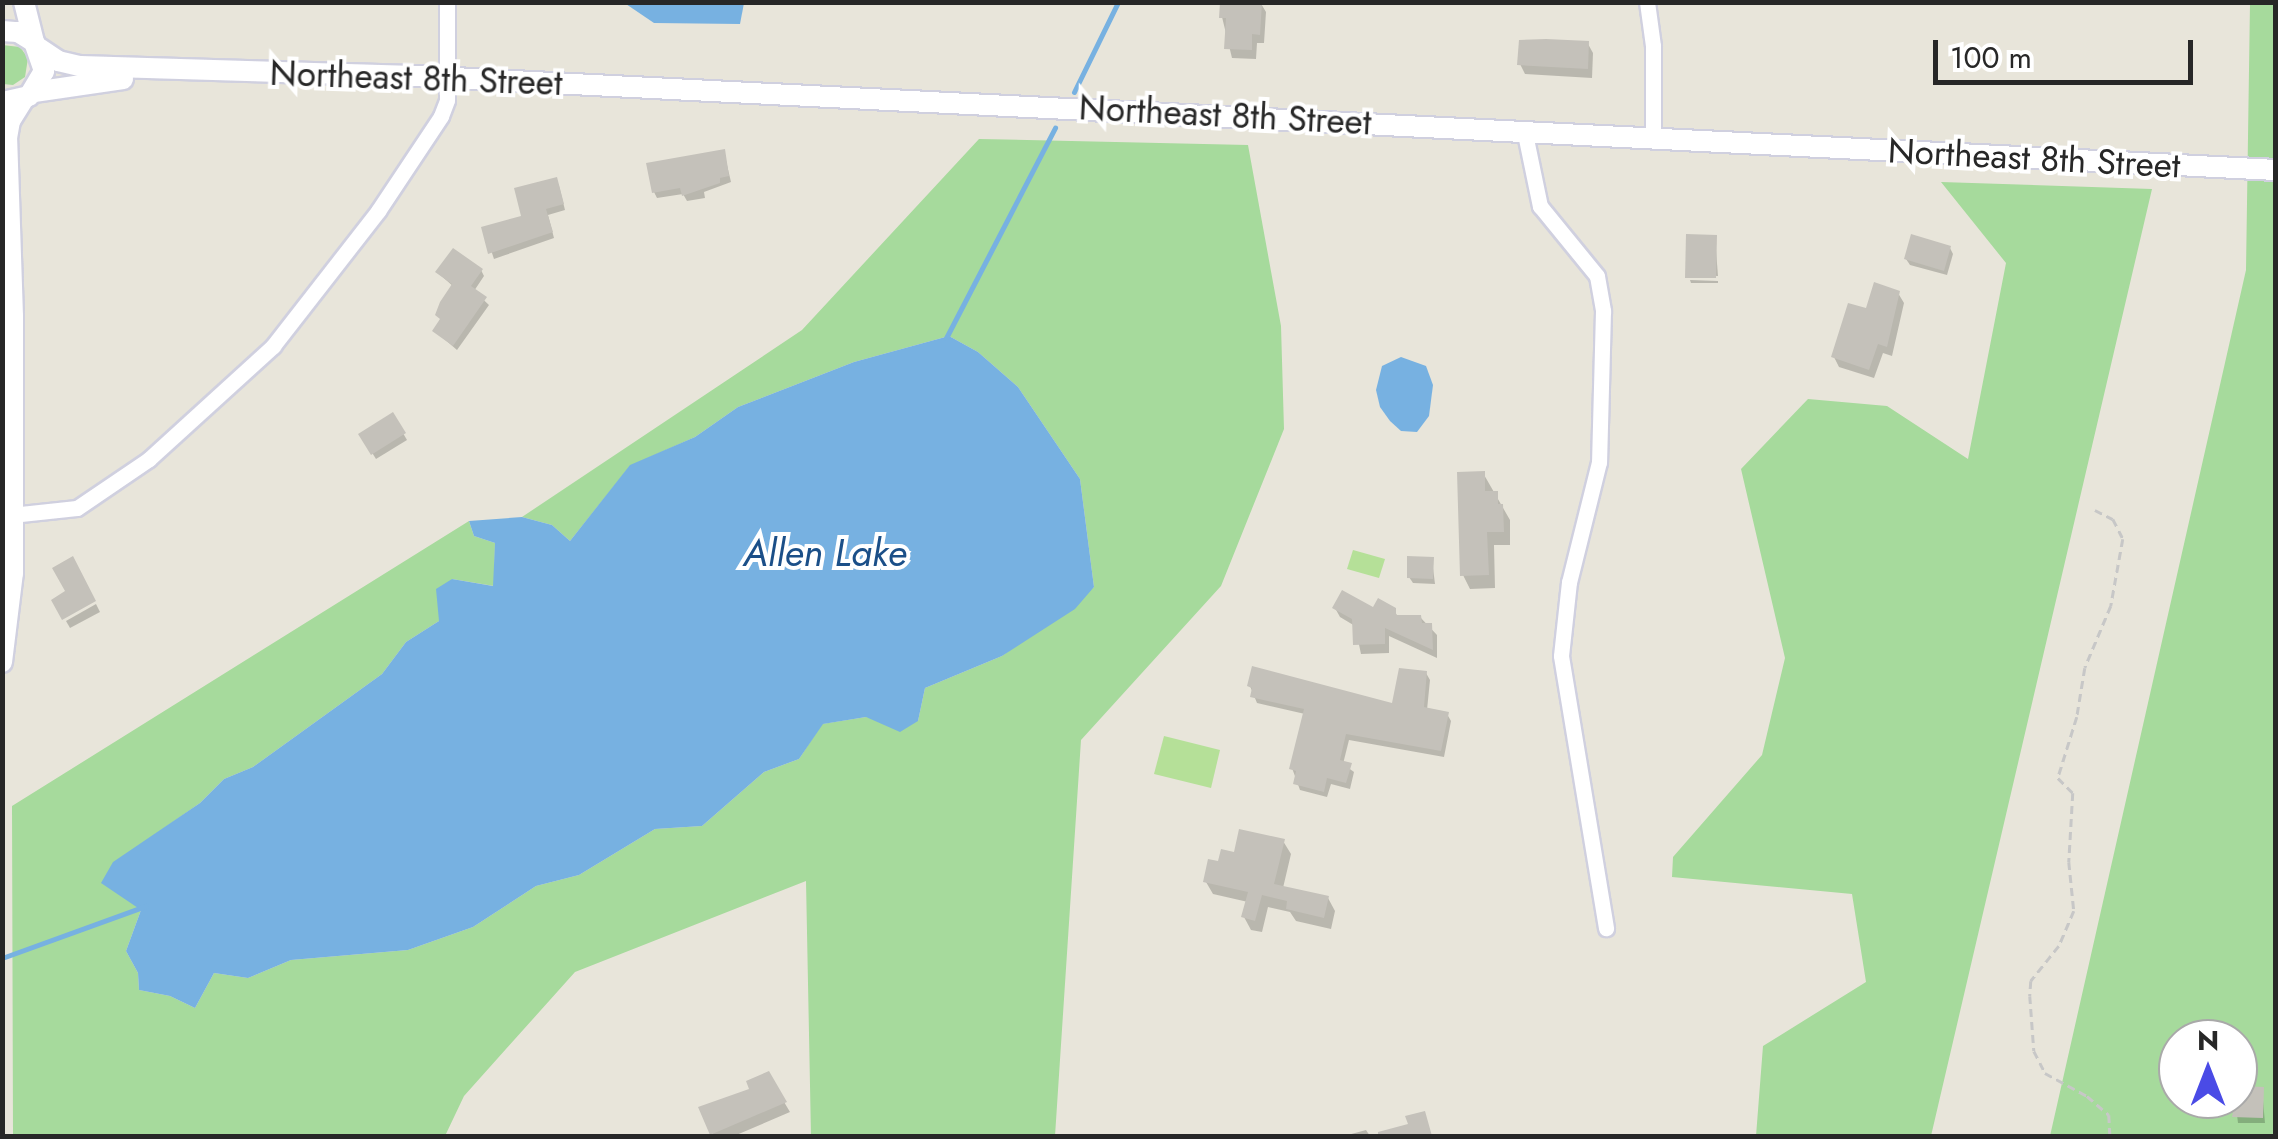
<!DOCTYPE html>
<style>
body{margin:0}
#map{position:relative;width:2278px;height:1139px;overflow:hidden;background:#e8e5da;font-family:Jost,sans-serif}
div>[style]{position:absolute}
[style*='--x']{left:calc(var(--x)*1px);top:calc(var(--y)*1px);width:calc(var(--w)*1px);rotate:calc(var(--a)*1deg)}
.green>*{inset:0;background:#a6da9c}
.pitch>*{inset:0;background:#b5e098}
.water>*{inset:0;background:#77b1e1}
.shadow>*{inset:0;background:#0003}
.stream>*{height:5px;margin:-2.5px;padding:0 2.5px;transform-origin:2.5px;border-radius:2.5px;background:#77b1e1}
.building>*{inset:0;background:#c4c1ba}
.path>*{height:2.5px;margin-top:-1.25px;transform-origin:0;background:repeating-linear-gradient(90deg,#c7c7c7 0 8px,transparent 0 13px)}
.roads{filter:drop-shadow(2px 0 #d0d0df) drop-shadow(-2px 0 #d0d0df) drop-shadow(0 2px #d0d0df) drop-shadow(0 -2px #d0d0df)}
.minor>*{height:15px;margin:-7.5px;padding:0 7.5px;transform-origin:7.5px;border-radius:7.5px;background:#fff}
.tertiary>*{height:20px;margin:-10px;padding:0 10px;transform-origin:10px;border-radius:10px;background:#fff}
span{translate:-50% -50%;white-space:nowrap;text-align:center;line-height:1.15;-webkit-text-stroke:8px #fff;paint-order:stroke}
.street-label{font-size:35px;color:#272727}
.water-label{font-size:38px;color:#1b4f88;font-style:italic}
.frame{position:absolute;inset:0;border:5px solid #272727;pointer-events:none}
.north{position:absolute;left:2158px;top:1019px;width:100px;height:100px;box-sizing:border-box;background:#fff;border:2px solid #a9a9a9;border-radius:50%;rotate:0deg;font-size:28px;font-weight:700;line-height:40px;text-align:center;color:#272727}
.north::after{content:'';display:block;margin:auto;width:35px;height:45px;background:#4a4be6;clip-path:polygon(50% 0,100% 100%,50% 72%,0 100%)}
.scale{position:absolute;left:1933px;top:40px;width:260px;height:45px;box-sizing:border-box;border:5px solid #272727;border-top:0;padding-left:12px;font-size:30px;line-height:35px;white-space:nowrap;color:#272727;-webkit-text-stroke:8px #fff;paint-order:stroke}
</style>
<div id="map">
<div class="green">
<i style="clip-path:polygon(evenodd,2250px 3px,2275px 3px,2275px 1136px,2050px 1136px,2246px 270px,2250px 3px,2178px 1039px,2238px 1039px,2238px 1099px,2178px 1099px,2178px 1039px)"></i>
<i style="clip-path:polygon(2px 45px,20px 47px,28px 58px,25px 77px,13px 85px,3px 84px)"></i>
<i style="clip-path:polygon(979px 139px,1248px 145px,1281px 326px,1284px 429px,1221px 586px,1081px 740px,1055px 1136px,811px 1136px,806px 881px,575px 972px,464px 1096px,445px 1136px,13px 1136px,12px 806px,469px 521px,474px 536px,495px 543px,494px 586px,452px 579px,439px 621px,406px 642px,382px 674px,253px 767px,224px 779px,200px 803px,144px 842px,141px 910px,126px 951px,138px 973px,139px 990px,170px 996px,195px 1008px,214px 973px,248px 978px,291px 960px,408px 950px,473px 927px,536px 886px,579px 875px,655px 829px,702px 826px,764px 772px,799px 759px,822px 724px,866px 717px,918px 721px,925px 688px,1002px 656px,1094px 587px,1080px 479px,1018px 387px,978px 352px,949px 336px,854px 362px,738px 407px,695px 437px,630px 466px,570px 541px,552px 525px,522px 517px,802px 330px)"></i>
<i style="clip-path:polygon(1941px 182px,2152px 189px,1931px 1136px,1756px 1136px,1763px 1046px,1866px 982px,1852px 894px,1672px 877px,1673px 857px,1762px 755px,1785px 658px,1741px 469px,1808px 399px,1887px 406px,1968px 459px,2006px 263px)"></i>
</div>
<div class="pitch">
<i style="clip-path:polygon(1353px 550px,1385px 559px,1379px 578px,1347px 569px)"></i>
<i style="clip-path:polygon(1164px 736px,1220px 750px,1211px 788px,1154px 774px)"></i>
</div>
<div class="water">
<i style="clip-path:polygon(623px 2px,744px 2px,744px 3px,740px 24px,654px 23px)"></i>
<i style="clip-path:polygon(949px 336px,978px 352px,1018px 387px,1080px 479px,1094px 587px,1075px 609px,1002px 656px,925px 688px,918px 721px,900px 732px,866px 717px,823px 724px,799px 759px,764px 772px,702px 826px,655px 829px,579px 875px,536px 886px,473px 927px,408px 950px,291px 960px,248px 978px,214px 973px,195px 1008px,170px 996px,139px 990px,138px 973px,126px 951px,141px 910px,101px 883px,113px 862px,200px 803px,224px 779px,253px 767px,382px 674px,406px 642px,439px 621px,436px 589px,452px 579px,493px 586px,495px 543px,474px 536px,469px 521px,522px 517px,552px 525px,570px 541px,630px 465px,695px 437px,738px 407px,854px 362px)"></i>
<i style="clip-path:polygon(1401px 357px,1426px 366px,1433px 385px,1429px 416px,1417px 432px,1401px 431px,1390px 421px,1380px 407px,1376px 390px,1382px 366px)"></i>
</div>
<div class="shadow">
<i style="clip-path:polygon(1260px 2px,1266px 12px,1264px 43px,1257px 43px,1256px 59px,1232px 58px,1222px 17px)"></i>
<i style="clip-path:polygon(1588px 44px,1593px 53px,1592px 78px,1525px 74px,1520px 64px)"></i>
<i style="clip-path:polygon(724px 152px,731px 182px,704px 192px,705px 198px,687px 201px,683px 194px,657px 198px,654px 192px)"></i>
<i style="clip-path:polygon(559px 186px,565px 210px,548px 215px,554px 238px,494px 259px,484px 229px,524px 218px)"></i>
<i style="clip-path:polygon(1715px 237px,1718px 276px,1688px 275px)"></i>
<i style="clip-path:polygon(1950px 248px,1953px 254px,1947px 275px,1910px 265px,1906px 259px)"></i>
<i style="clip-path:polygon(481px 270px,484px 276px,474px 291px,489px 305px,457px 350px,435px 331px,454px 287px,438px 273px)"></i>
<i style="clip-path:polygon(1690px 280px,1718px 281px,1718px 283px,1691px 283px)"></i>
<i style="clip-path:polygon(1898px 293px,1904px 303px,1892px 356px,1883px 353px,1874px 378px,1839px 367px,1834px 357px,1867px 311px)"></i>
<i style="clip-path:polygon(393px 416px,407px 440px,376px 459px,361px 435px)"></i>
<i style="clip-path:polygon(1483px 473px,1510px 520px,1510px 545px,1494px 545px,1495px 588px,1470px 589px,1463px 575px)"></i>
<i style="clip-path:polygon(1432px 560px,1435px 584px,1413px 583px,1409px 577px)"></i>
<i style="clip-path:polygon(96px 604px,100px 612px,70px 628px,66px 621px)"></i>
<i style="clip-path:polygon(1335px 608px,1394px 610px,1398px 617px,1420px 617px,1437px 635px,1437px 658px,1389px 636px,1389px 653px,1361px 654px,1355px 626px,1340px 617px)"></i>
<i style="clip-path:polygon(1426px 673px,1430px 680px,1427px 710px,1447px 714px,1451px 721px,1444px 757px,1349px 740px,1343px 764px,1354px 772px,1350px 789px,1331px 784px,1327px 797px,1300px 790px,1292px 768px,1305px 714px,1257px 703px,1250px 686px,1394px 706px)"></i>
<i style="clip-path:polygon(1283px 841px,1291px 854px,1283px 888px,1328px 898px,1335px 911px,1331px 929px,1296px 921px,1290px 912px,1268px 907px,1262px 932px,1251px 930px,1244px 917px,1248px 902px,1213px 894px,1206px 882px,1220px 864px,1235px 855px)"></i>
<i style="clip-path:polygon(768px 1075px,790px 1112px,734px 1136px,714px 1136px,701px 1108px,753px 1090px)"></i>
<i style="clip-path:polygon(2262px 1089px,2265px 1123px,2238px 1123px,2235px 1099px)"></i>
<i style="clip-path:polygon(1366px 1130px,1370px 1136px,1344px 1136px)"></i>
</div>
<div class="stream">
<i style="--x:1074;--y:92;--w:100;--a:-63.9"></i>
<i style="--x:946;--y:338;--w:237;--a:-62.6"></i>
<i style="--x:2;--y:958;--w:153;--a:-19.9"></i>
</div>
<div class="building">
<i style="clip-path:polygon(1220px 2px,1262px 2px,1260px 35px,1252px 34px,1252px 50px,1224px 49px,1226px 18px,1219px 18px)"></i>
<i style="clip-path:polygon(1546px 39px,1589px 41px,1588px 69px,1517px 65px,1519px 40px)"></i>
<i style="clip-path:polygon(725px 149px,729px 176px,720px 178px,720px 183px,682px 196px,680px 188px,652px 193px,646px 163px)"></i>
<i style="clip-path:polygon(557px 177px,564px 204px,546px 209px,553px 232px,488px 254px,481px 227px,521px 216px,514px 188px)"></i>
<i style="clip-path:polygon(1686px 234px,1717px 235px,1716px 278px,1685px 278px)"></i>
<i style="clip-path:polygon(1911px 234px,1951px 246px,1944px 271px,1904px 259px)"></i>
<i style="clip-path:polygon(453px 248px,483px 269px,471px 286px,487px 297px,453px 346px,432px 331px,440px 319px,435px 315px,440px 302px,452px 284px,435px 272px)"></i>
<i style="clip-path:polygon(1874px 282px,1900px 291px,1887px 347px,1878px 344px,1869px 370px,1831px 357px,1848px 303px,1866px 308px)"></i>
<i style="clip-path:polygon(393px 412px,406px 433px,371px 455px,358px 434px)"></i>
<i style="clip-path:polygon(1485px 471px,1485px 491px,1498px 491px,1498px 504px,1503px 504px,1504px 532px,1487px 532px,1489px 575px,1460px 576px,1457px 472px)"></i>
<i style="clip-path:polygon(73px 556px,96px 601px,62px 620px,51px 600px,65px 591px,52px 568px)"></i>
<i style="clip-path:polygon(1407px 556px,1434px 557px,1433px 579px,1407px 578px)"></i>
<i style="clip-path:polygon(1342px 590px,1373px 607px,1378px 598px,1396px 608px,1396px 615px,1421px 615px,1422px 623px,1432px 623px,1433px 650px,1385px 628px,1385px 644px,1353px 645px,1352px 619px,1332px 608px)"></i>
<i style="clip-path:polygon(1252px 666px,1392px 703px,1399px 668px,1427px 671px,1424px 707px,1449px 712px,1441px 751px,1346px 734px,1340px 760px,1352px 763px,1346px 783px,1327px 778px,1324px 792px,1293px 784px,1296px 771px,1289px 769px,1304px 709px,1250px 697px,1252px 688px,1247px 686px)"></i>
<i style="clip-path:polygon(1239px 829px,1285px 839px,1274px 884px,1329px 896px,1324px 918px,1286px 909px,1287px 901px,1262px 895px,1255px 921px,1241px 917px,1248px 892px,1203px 882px,1208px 859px,1218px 861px,1221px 849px,1234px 852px)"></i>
<i style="clip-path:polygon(769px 1071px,787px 1102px,710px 1135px,698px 1107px,749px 1089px,746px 1081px)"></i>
<i style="clip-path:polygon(2238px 1086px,2264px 1087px,2263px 1118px,2232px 1117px)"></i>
<i style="clip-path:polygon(1425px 1111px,1432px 1136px,1378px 1136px,1378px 1132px,1408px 1124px,1405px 1116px)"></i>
</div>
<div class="path">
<i style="--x:2095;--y:510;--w:20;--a:27"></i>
<i style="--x:2113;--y:519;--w:22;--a:63"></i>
<i style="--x:2123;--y:539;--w:68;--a:100.2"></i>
<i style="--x:2111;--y:606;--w:67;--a:112.8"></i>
<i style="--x:2085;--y:668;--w:50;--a:99.3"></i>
<i style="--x:2077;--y:717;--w:64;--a:107.3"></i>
<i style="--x:2058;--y:778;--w:21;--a:45"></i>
<i style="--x:2073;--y:793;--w:69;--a:93.3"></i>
<i style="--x:2069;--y:862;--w:49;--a:84.2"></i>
<i style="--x:2074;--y:911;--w:38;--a:113"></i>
<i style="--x:2059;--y:946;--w:45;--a:128.7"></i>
<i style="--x:2031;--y:981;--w:15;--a:94"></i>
<i style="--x:2030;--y:996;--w:55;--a:85.8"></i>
<i style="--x:2034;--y:1051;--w:25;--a:63"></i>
<i style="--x:2045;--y:1073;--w:48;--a:28.7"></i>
<i style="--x:2087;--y:1096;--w:29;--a:41"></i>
<i style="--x:2109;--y:1115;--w:21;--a:87"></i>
</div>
<div class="roads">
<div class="minor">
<i style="--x:1647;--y:2;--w:44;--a:82.2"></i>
<i style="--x:1653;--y:46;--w:90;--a:90"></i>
<i style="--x:1524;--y:129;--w:79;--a:78.3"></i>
<i style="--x:1540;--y:206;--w:90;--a:50.8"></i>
<i style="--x:1597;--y:276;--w:36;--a:80"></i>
<i style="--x:1603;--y:311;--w:151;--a:91.5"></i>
<i style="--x:1599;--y:462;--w:124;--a:104"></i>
<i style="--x:1569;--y:582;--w:74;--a:96.2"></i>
<i style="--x:1561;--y:656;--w:276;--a:80.6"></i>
<i style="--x:2;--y:516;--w:75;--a:-6.1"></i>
<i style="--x:77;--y:508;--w:87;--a:-34.2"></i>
<i style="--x:149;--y:459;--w:168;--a:-42.3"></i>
<i style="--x:273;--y:346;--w:171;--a:-52.1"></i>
<i style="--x:378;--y:211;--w:114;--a:-56.4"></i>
<i style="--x:441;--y:116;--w:17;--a:-69"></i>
<i style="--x:447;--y:100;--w:98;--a:-90"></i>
</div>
<div class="tertiary">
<i style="--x:24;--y:2;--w:41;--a:76"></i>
<i style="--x:2;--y:31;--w:16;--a:4"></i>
<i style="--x:18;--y:32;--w:19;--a:32"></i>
<i style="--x:34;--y:42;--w:31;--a:71"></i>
<i style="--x:44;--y:71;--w:29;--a:121"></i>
<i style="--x:29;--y:96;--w:28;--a:167"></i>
<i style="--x:39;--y:48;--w:23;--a:34"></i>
<i style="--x:58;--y:61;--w:23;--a:13"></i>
<i style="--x:80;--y:66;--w:334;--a:1.7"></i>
<i style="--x:414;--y:76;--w:1864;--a:2.89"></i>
<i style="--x:34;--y:92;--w:90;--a:-8.3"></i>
<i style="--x:2;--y:662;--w:90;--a:-83"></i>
<i style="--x:13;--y:573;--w:257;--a:-90"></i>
<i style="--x:13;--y:316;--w:178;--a:-91.9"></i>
<i style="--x:7;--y:138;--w:17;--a:-80"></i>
<i style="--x:10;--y:121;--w:25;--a:-58"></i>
</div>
</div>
<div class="street-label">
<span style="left:416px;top:78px;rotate:2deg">Northeast 8th Street</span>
<span style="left:1225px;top:115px;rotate:3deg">Northeast 8th Street</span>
<span style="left:2034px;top:158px;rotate:3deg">Northeast 8th Street</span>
</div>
<div class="water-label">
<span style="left:825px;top:553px">Allen Lake</span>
</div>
<div class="frame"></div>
<div class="north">N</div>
<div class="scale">100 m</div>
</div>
